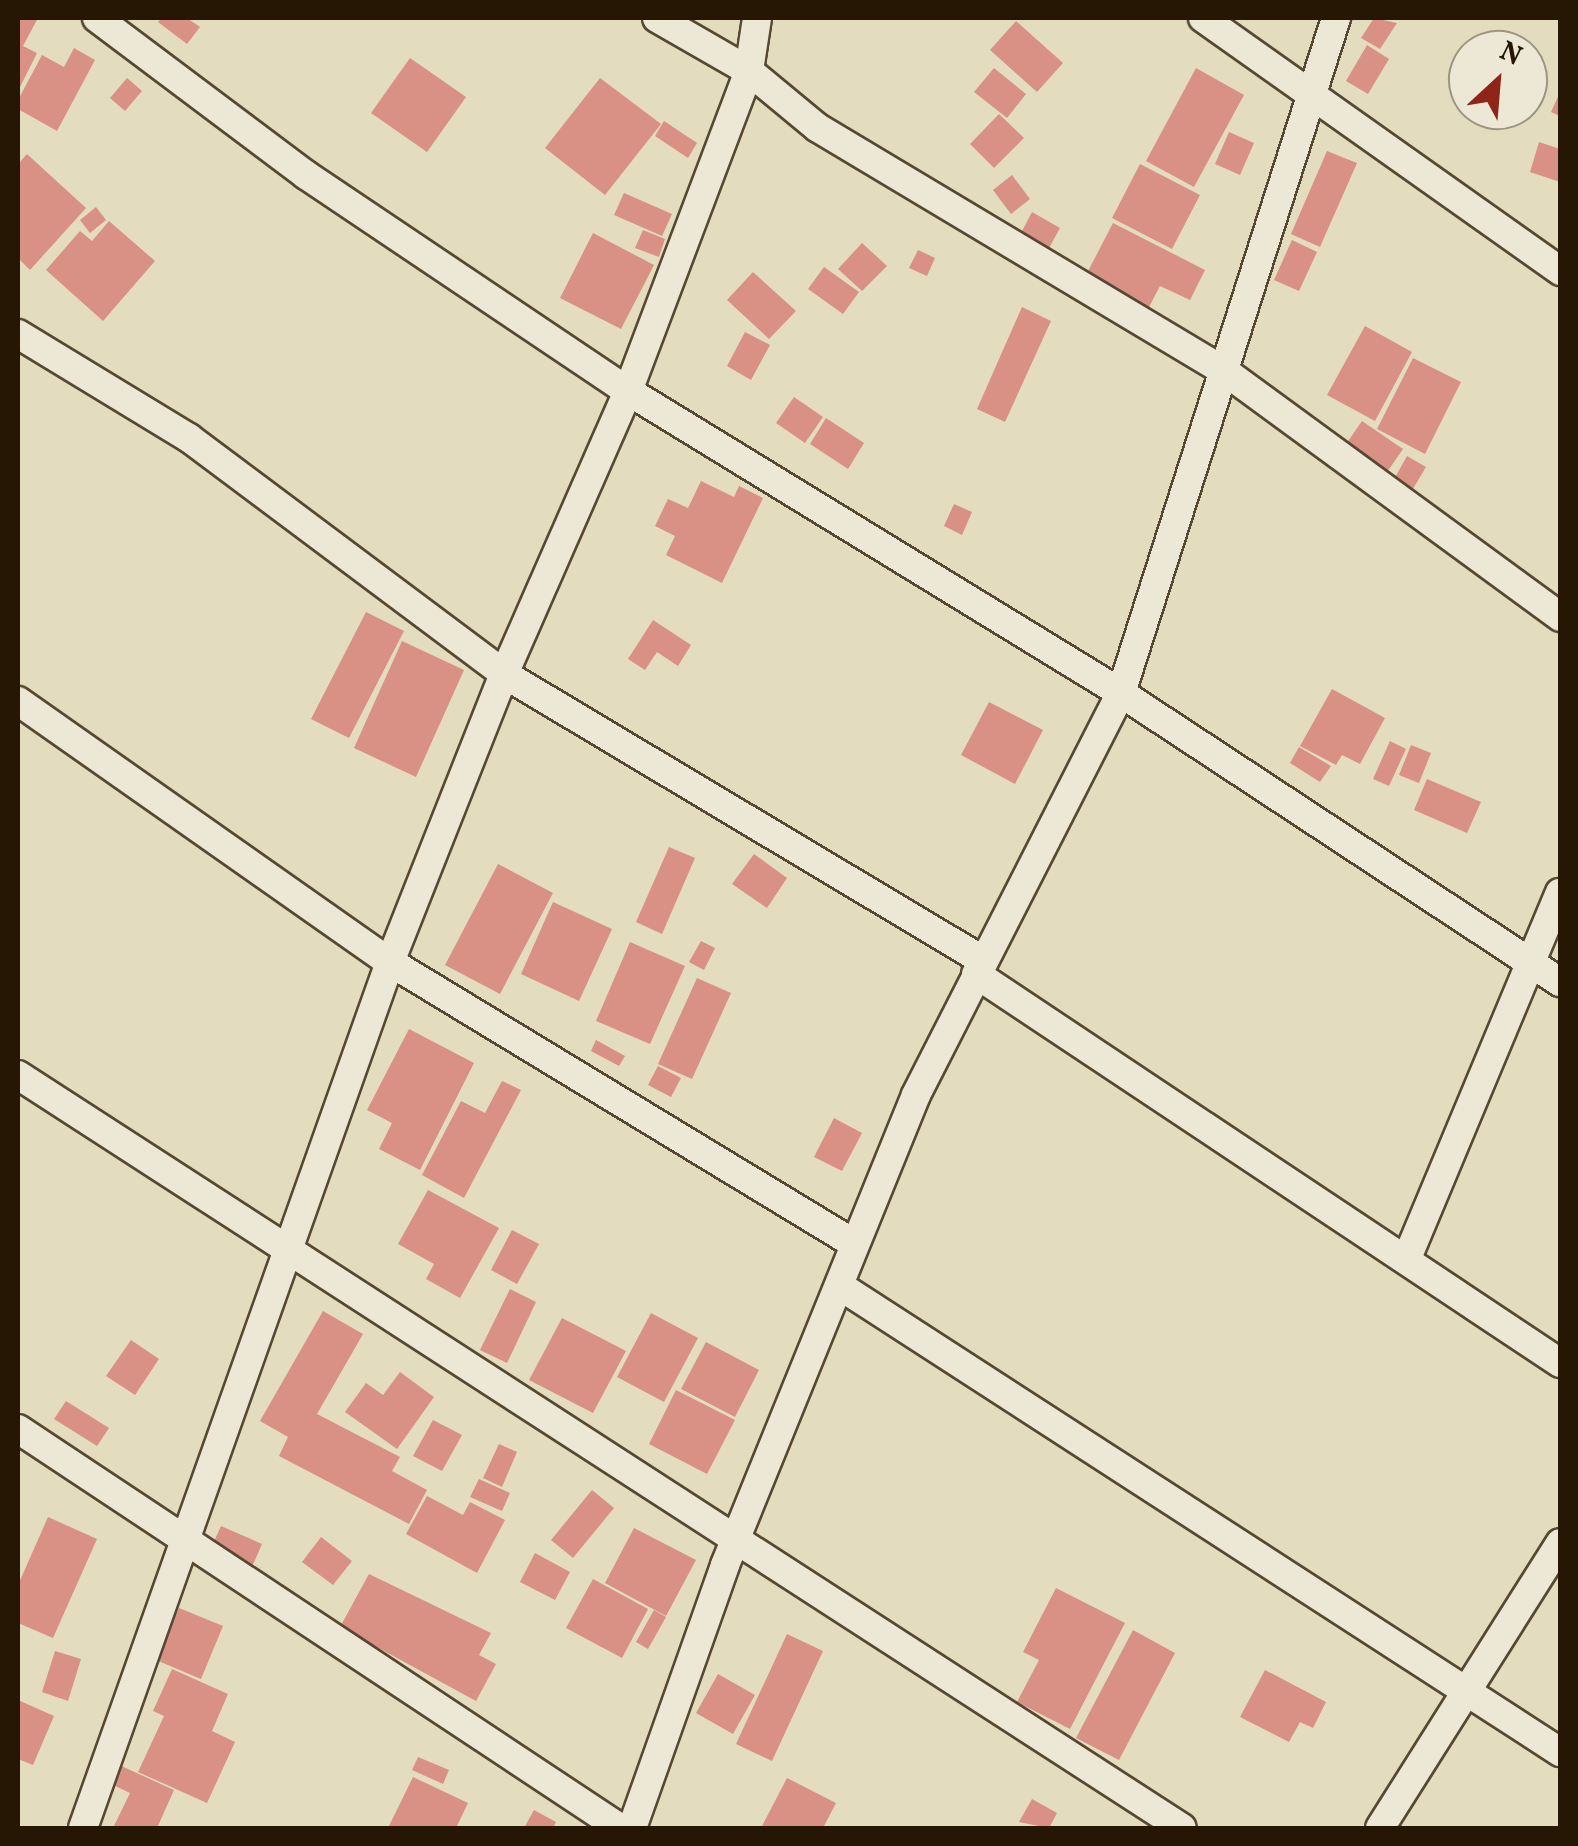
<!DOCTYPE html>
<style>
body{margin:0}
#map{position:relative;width:1578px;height:1846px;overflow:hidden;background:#e4dcbe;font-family:Vollkorn,serif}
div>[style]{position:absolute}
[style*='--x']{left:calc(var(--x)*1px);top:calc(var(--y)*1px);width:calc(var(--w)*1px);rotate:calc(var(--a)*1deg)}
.building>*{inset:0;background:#d99085}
.roads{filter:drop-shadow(2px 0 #564832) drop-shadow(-2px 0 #564832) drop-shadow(0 2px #564832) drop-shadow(0 -2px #564832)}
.street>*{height:28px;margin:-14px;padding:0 14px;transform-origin:14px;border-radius:14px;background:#ede8d5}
span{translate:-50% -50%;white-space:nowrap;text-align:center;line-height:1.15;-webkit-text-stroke:10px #ede8d5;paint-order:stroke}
.frame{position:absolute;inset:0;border:20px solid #261604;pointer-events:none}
.north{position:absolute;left:1448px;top:30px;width:100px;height:100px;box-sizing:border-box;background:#ede8d5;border:2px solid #9d9481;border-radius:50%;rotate:26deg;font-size:28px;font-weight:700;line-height:40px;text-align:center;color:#261604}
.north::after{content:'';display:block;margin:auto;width:35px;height:45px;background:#8f2418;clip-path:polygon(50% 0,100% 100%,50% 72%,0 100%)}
</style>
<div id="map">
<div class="building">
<i style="clip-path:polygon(18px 18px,38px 18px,23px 46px,37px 53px,18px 91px)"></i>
<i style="clip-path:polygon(162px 18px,187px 18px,200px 27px,187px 44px,158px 22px)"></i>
<i style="clip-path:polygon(1374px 18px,1397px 23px,1380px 49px,1361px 38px)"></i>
<i style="clip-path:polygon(1016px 21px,1063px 63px,1037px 92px,990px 50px)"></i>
<i style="clip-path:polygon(1367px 45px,1389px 59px,1368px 94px,1346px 81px)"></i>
<i style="clip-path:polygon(74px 48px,95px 60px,57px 131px,18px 109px,18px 100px,42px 55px,64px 67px)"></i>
<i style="clip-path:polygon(410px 58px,466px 97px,427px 152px,371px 113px)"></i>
<i style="clip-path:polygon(994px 68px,1026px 94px,1007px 118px,974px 92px)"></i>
<i style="clip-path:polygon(1196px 68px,1244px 95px,1194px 187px,1146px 161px)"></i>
<i style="clip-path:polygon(127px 78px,142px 91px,125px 111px,110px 98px)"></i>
<i style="clip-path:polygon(600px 78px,661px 124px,605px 195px,545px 148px)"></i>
<i style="clip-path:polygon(1560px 92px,1560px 116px,1551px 112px)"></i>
<i style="clip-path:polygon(999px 114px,1024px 138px,994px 168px,970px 144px)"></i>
<i style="clip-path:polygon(664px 121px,697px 143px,688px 158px,655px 136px)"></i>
<i style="clip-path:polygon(1229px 132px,1254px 143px,1240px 175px,1215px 164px)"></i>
<i style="clip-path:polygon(1539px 142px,1560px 149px,1560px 182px,1530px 172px)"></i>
<i style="clip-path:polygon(1327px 151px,1357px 163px,1320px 247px,1291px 234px)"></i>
<i style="clip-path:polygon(27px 154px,86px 208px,30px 270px,18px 258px,18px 164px)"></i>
<i style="clip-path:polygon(1140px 164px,1200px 195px,1172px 249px,1112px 218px)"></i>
<i style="clip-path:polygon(1012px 175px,1030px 199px,1011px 214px,993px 190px)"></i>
<i style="clip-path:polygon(624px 193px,672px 214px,662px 236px,614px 215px)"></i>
<i style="clip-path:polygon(96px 207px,106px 220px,90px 233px,80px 220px)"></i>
<i style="clip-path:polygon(1032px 212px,1060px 228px,1049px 248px,1021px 233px)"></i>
<i style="clip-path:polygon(109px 221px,155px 261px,103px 321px,46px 270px,80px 231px,92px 241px)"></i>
<i style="clip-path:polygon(1113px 223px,1205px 270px,1190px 300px,1160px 286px,1148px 309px,1085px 277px)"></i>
<i style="clip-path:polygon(643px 230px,665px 239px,659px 257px,635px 248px)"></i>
<i style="clip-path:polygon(593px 233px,654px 265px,621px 329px,560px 298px)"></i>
<i style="clip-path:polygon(1292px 240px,1317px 252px,1299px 291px,1274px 280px)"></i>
<i style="clip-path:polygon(862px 243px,887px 266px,862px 291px,838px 269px)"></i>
<i style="clip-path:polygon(918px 250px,935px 258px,927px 276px,909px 268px)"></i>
<i style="clip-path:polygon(824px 267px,859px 292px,843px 314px,808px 289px)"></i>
<i style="clip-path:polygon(753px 272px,796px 311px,769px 339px,727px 300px)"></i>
<i style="clip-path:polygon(1022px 307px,1051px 321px,1005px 422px,977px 409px)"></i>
<i style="clip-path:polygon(1365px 326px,1412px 352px,1375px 421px,1327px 395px)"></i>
<i style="clip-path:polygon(745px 332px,770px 345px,751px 380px,727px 366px)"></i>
<i style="clip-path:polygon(1413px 358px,1461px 382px,1425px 454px,1377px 429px)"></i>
<i style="clip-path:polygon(794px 397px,823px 417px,805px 443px,776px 423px)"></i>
<i style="clip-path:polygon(826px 418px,864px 443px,848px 469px,810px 444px)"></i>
<i style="clip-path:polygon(1362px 421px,1403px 449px,1385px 475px,1344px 447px)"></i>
<i style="clip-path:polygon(1407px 456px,1426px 467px,1411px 492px,1393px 481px)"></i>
<i style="clip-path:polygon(701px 481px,734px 497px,739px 486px,763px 498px,722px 583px,666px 555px,675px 536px,655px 526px,668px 499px,688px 508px)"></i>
<i style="clip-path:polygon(954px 504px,972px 512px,962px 535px,944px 526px)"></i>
<i style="clip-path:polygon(366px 612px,404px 631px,349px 738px,311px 719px)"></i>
<i style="clip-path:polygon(653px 620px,691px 645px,678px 666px,657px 652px,645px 670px,628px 659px)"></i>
<i style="clip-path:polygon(402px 641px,464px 670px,416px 777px,354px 748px)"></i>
<i style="clip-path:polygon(1332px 689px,1385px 718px,1360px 764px,1342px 755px,1336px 765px,1300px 746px)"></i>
<i style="clip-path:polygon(989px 702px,1043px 730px,1015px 784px,961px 755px)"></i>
<i style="clip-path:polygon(1390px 741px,1406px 749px,1389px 786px,1373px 779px)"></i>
<i style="clip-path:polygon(1411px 745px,1431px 753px,1419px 783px,1399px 775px)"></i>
<i style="clip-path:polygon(1299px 747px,1331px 766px,1320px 782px,1290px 763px)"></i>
<i style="clip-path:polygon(1427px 779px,1481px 802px,1467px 833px,1414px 810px)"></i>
<i style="clip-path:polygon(669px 847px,695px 858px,662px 934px,636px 922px)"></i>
<i style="clip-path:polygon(754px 854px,787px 878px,767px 908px,732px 884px)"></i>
<i style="clip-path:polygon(498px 864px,553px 893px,500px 994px,445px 965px)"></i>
<i style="clip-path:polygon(553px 902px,612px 929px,579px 1001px,521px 974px)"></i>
<i style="clip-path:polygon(701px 941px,715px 948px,704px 970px,689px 962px)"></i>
<i style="clip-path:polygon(630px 942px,685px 966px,650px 1044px,596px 1021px)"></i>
<i style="clip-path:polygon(697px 978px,731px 993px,692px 1079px,658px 1064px)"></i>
<i style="clip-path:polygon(409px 1029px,474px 1063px,420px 1170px,379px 1149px,392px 1123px,367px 1110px)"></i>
<i style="clip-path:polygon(596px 1040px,625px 1056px,619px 1066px,591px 1051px)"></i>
<i style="clip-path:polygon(658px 1066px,681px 1078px,671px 1097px,648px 1085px)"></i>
<i style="clip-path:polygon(502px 1081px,521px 1090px,464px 1198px,422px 1175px,461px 1101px,485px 1113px)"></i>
<i style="clip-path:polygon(834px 1118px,862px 1133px,842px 1171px,814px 1157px)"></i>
<i style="clip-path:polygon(428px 1190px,499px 1228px,460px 1298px,426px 1279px,434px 1264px,398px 1244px)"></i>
<i style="clip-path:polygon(512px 1230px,539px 1244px,517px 1284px,491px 1270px)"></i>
<i style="clip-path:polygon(510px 1289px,536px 1302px,507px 1363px,480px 1350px)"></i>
<i style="clip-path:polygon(323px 1311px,363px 1334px,317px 1414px,400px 1457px,392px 1471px,427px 1490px,409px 1524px,279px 1456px,288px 1437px,260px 1421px)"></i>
<i style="clip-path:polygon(651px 1313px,698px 1338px,664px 1402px,617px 1377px)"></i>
<i style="clip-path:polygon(562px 1318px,626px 1351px,593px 1413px,529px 1380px)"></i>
<i style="clip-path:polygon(131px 1340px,159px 1359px,135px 1395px,106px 1376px)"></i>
<i style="clip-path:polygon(706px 1342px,759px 1370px,735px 1417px,681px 1389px)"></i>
<i style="clip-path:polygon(400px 1372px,434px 1397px,397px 1449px,345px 1412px,366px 1383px,383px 1395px)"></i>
<i style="clip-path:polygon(676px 1390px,735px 1420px,707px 1474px,649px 1444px)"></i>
<i style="clip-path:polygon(66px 1401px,109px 1428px,97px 1446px,54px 1419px)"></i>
<i style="clip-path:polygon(433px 1420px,462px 1435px,442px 1471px,413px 1456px)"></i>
<i style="clip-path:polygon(499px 1444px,517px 1452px,502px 1487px,483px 1478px)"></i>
<i style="clip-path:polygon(479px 1479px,510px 1493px,502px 1511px,470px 1497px)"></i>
<i style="clip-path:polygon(592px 1490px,614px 1508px,573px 1558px,551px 1540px)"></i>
<i style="clip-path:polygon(427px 1496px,463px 1515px,470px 1502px,505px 1520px,477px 1573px,406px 1534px)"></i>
<i style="clip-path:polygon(48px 1517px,97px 1539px,53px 1638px,18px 1623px,18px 1585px)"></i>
<i style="clip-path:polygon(221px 1526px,262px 1544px,251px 1569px,210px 1550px)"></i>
<i style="clip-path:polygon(634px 1528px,696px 1560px,666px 1616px,605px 1583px)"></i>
<i style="clip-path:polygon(321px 1537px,352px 1561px,333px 1585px,302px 1562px)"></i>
<i style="clip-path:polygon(535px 1553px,570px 1572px,555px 1600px,520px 1582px)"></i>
<i style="clip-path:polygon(369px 1574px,491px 1633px,479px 1655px,496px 1664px,476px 1701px,340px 1627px)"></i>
<i style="clip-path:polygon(593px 1579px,648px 1609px,622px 1658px,566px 1628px)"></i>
<i style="clip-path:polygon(1056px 1588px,1125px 1623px,1070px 1729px,1017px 1702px,1039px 1660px,1023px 1652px)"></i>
<i style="clip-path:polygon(179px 1608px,223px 1626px,201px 1679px,156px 1660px)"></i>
<i style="clip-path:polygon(654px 1610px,666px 1617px,648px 1649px,636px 1642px)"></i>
<i style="clip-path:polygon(1133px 1630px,1175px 1653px,1119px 1760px,1076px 1738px)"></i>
<i style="clip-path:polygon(787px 1634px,823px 1651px,772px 1761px,736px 1744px)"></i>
<i style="clip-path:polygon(55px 1651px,81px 1659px,68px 1701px,42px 1692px)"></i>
<i style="clip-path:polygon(172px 1669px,228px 1694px,212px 1731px,235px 1742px,207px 1803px,138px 1772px,164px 1716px,153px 1711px)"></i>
<i style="clip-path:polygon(1265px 1670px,1326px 1702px,1313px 1728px,1300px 1722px,1289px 1742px,1240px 1717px)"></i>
<i style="clip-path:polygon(718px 1674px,755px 1695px,733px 1734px,696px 1713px)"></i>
<i style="clip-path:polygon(18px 1700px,54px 1716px,33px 1765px,18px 1759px)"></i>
<i style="clip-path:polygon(418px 1757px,449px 1770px,443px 1784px,412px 1770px)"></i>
<i style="clip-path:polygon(117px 1764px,174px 1790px,157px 1828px,113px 1828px,130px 1793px,109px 1783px)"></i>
<i style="clip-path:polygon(413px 1777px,468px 1803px,456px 1828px,388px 1828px)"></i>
<i style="clip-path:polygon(787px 1778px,836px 1803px,823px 1828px,761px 1828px)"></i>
<i style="clip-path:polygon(1032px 1799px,1057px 1813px,1049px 1828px,1019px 1822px)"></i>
<i style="clip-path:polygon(534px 1810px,556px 1822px,553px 1828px,524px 1828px)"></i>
</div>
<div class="roads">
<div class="street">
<i style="--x:97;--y:18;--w:261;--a:36.9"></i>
<i style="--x:306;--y:175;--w:388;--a:33.9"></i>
<i style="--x:628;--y:391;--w:578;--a:31.49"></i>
<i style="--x:1121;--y:693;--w:526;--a:33.36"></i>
<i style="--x:657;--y:18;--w:106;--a:29.9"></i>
<i style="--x:749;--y:71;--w:89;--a:39.6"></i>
<i style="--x:818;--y:128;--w:472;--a:30.9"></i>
<i style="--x:1223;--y:370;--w:418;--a:36.2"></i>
<i style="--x:1203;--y:18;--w:438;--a:35.3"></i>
<i style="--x:18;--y:334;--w:200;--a:31.3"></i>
<i style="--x:189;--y:438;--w:394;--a:36.8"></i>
<i style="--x:504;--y:674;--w:559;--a:30.88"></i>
<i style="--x:18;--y:701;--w:454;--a:35.1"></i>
<i style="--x:390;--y:962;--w:542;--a:31.25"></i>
<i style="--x:976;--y:974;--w:702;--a:33.67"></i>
<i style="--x:18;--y:1075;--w:1386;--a:32.9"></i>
<i style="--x:1407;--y:1258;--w:396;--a:-67.3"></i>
<i style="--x:840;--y:1286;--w:858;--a:32.91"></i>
<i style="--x:18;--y:1429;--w:722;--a:33.54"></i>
<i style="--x:83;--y:1828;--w:919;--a:-70.48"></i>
<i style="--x:390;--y:962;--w:310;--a:-68.4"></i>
<i style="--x:504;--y:674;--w:309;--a:-66.3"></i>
<i style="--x:628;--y:391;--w:342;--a:-69.3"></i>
<i style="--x:749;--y:71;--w:54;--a:-81.4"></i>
<i style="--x:632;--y:1828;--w:279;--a:-70.5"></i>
<i style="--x:725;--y:1565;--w:507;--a:-67.88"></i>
<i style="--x:916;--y:1095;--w:451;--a:-63"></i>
<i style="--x:1121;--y:693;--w:708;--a:-72.33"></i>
<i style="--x:1380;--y:1828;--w:337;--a:-57.7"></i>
</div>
</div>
<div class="frame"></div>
<div class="north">N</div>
</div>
